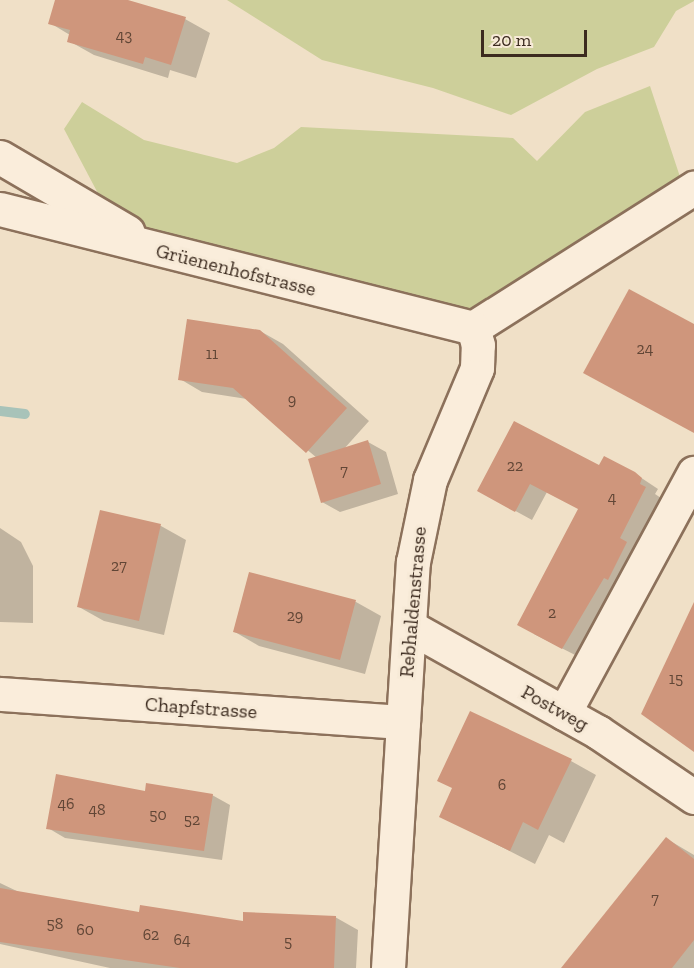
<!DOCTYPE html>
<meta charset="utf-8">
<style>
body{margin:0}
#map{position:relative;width:694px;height:968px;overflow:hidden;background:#f0e0c7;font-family:"Zilla Slab",serif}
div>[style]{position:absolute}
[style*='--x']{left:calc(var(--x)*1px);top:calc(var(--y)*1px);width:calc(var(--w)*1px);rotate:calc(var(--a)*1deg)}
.green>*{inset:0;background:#cdcf9a}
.shadow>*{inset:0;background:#0003}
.stream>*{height:10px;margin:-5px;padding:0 5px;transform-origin:5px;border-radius:5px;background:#a8c3b9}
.building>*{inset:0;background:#cf967c}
.roads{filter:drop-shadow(2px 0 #8c715b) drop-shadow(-2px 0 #8c715b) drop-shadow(0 2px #8c715b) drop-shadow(0 -2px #8c715b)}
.minor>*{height:33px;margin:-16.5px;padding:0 16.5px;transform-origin:16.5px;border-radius:16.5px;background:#faeddb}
span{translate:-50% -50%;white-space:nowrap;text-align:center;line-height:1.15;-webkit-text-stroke:6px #f7ead7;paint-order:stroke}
.number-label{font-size:16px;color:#614636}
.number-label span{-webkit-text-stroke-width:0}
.street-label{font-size:20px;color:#3c2b1f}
.scale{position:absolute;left:481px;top:30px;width:106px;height:27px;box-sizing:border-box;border:3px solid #3c2b1f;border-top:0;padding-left:8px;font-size:18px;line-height:21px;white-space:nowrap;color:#3c2b1f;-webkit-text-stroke:4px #f7ead7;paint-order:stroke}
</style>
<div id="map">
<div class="green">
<i style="clip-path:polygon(227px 0,694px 0,694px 1px,676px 11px,654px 47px,597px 69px,511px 115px,433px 88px,322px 60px)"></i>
<i style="clip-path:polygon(650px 86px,685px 192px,473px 328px,163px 252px,102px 201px,64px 129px,82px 102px,144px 140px,237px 163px,274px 148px,301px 127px,513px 138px,537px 161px,585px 112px)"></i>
</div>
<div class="shadow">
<i style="clip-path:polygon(56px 0,123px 0,185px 19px,210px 33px,196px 78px,170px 70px,168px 78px,94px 55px,69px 41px,70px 35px,50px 23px)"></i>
<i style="clip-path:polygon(260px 331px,283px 344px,369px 421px,343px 450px,368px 442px,386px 452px,398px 494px,340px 512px,322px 502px,317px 458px,247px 399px,202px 392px,180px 379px)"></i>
<i style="clip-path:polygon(600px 467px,634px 473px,658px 489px,655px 494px,661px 498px,579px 657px,534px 634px,580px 509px,547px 492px,532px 520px,479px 491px)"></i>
<i style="clip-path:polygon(101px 512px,161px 526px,186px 540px,164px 635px,104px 621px,79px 607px)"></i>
<i style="clip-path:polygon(0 528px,21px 542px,33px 566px,33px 623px,0 622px)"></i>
<i style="clip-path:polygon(250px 574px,356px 602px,381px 616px,365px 674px,259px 646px,235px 632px)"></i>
<i style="clip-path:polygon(571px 761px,596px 775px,564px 843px,549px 835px,535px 864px,441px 816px)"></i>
<i style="clip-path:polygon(146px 792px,212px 795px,230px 805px,222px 860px,65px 838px,48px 828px)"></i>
<i style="clip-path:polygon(667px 839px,694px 855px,694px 968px,573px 968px)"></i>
<i style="clip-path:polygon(0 883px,23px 894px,140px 914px,244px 923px,335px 917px,358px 930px,356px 968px,110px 968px,0 944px)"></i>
</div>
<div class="stream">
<i style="--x:0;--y:411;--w:25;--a:7"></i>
</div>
<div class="building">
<i style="clip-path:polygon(55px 0,128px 0,186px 17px,171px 65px,145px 57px,143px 64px,67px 42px,70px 30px,48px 24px)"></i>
<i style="clip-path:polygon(629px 289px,694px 324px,694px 433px,583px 373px)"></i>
<i style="clip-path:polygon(187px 319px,260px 330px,347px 408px,306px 453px,233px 388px,178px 380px)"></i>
<i style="clip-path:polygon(514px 421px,599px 465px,604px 456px,635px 472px,642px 478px,640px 484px,646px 487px,620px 538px,627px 542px,608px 580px,604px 578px,562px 649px,517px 625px,578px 509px,530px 484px,515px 512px,477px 491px)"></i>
<i style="clip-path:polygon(368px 440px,381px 484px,321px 503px,308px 459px)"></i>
<i style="clip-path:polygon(100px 510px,161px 524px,139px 621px,77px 607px)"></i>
<i style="clip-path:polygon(249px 572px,356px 600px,340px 660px,233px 632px)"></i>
<i style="clip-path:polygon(694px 602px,694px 752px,641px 714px)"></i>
<i style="clip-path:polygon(470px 711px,572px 759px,538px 830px,523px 822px,510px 851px,439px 817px,452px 788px,437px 781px)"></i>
<i style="clip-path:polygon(56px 774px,145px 791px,146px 783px,213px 794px,204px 851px,46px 829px)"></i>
<i style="clip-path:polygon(666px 837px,694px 859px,694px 940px,672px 968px,561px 968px)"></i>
<i style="clip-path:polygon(0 888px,139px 912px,140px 905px,243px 921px,243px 912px,336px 916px,334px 968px,180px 968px,0 942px)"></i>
</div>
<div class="roads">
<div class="minor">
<i style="--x:0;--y:157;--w:148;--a:30.4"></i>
<i style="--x:0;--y:209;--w:488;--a:14.1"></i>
<i style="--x:473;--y:328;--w:262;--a:-32.4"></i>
<i style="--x:410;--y:627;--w:215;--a:29.2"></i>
<i style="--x:598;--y:732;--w:116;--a:34.1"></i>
<i style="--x:0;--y:694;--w:404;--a:4"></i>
<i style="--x:564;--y:713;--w:273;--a:-61.6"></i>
<i style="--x:388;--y:968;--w:407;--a:-86.5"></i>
<i style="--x:413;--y:562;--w:84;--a:-78.3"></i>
<i style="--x:430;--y:480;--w:121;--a:-67.2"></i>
<i style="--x:477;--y:368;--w:23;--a:-88"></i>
<i style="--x:478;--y:345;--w:18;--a:-106"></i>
</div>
</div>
<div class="number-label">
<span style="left:124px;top:36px">43</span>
<span style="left:645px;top:349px">24</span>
<span style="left:212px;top:354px">11</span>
<span style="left:292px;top:400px">9</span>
<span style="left:515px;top:466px">22</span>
<span style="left:344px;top:471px">7</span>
<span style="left:612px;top:498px">4</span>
<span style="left:119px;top:566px">27</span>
<span style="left:552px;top:613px">2</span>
<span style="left:295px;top:616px">29</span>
<span style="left:676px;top:679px">15</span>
<span style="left:502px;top:785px">6</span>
<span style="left:66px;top:804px">46</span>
<span style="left:97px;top:810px">48</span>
<span style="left:158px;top:815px">50</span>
<span style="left:192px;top:820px">52</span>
<span style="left:655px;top:899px">7</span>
<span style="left:55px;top:924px">58</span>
<span style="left:85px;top:930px">60</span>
<span style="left:151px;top:935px">62</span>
<span style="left:182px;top:940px">64</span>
<span style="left:288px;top:942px">5</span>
</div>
<div class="street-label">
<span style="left:236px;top:270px;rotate:14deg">Grüenenhofstrasse</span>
<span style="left:413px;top:602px;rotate:-85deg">Rebhaldenstrasse</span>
<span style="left:201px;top:708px;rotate:4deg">Chapfstrasse</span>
<span style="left:555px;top:708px;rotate:29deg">Postweg</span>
</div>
<div class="scale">20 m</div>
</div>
